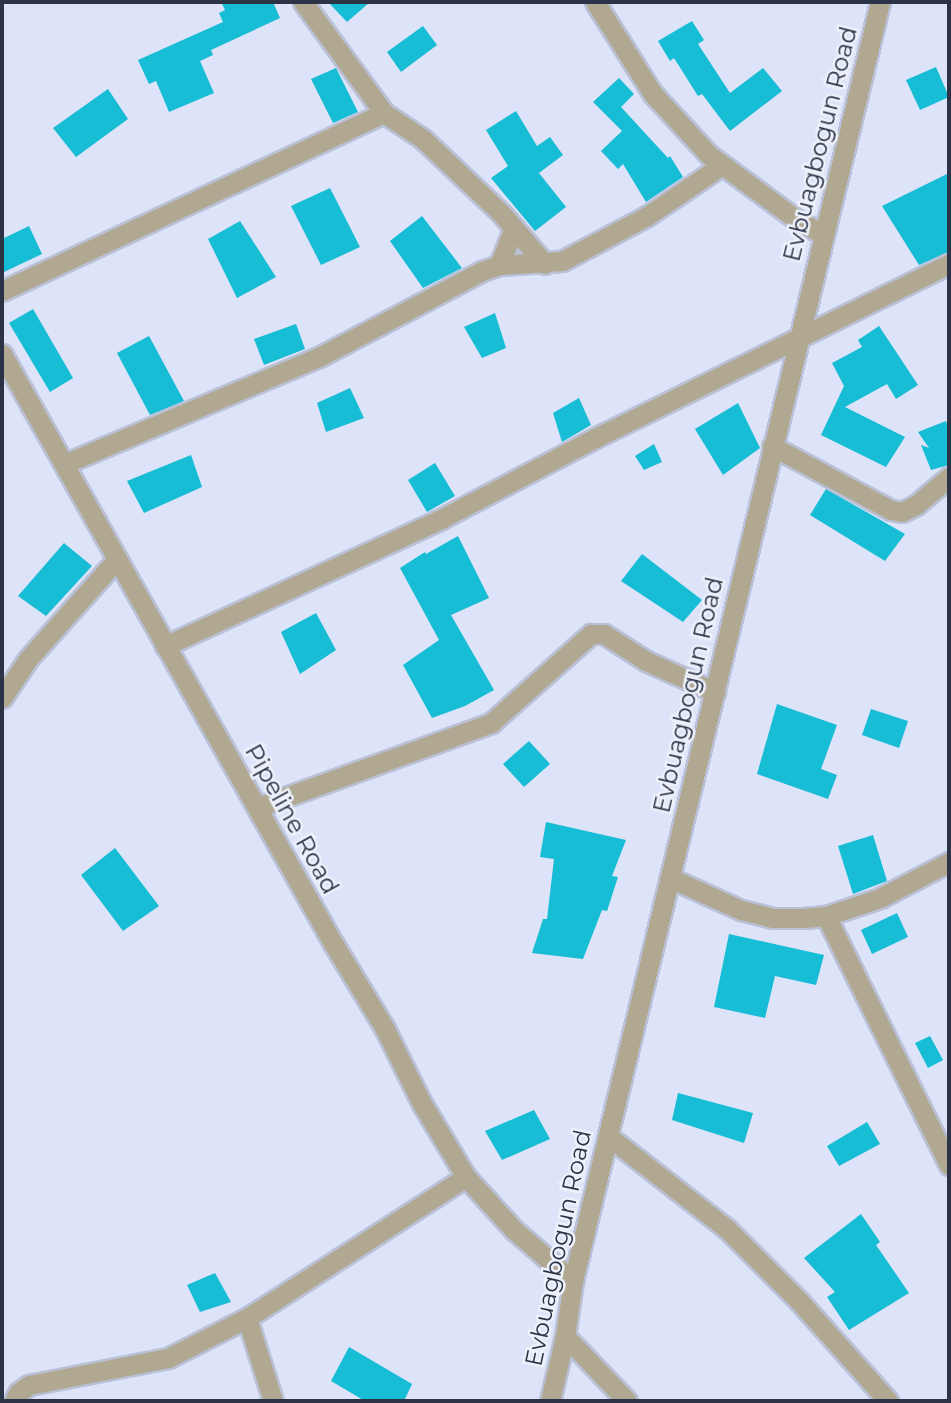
<!DOCTYPE html>
<style>
body{margin:0}
#map{position:relative;width:951px;height:1403px;overflow:hidden;background:#dde3f8;font-family:Montserrat,sans-serif}
div>[style]{position:absolute}
[style*='--x']{left:calc(var(--x)*1px);top:calc(var(--y)*1px);width:calc(var(--w)*1px);rotate:calc(var(--a)*1deg)}
.building>*{inset:0;background:#17bcd5}
.roads{filter:drop-shadow(2px 0 #bac0d5) drop-shadow(-2px 0 #bac0d5) drop-shadow(0 2px #bac0d5) drop-shadow(0 -2px #bac0d5)}
.minor>*{height:19px;margin:-9.5px;padding:0 9.5px;transform-origin:9.5px;border-radius:9.5px;background:#b0a891}
span{translate:-50% -50%;white-space:nowrap;text-align:center;line-height:1.15;-webkit-text-stroke:5px #edf1fb;paint-order:stroke}
.street-label{font-size:24px;color:#2d3347}
.frame{position:absolute;inset:0;border:4px solid #2d3347;pointer-events:none}
</style>
<div id="map">
<div class="building">
<i style="clip-path:polygon(221px 2px,273px 2px,280px 18px,211px 50px,213px 55px,200px 61px,214px 93px,169px 112px,156px 81px,149px 84px,138px 60px,223px 22px,219px 13px,225px 10px)"></i>
<i style="clip-path:polygon(328px 2px,370px 2px,347px 22px)"></i>
<i style="clip-path:polygon(692px 21px,704px 40px,698px 44px,730px 93px,763px 68px,782px 91px,730px 131px,702px 94px,698px 96px,674px 58px,670px 61px,658px 41px)"></i>
<i style="clip-path:polygon(423px 26px,437px 45px,401px 72px,387px 52px)"></i>
<i style="clip-path:polygon(936px 67px,949px 97px,920px 110px,906px 80px)"></i>
<i style="clip-path:polygon(336px 68px,358px 112px,333px 123px,311px 79px)"></i>
<i style="clip-path:polygon(619px 78px,634px 94px,621px 107px,668px 158px,670px 156px,683px 177px,646px 202px,623px 164px,618px 169px,601px 151px,622px 131px,593px 102px)"></i>
<i style="clip-path:polygon(108px 89px,128px 119px,76px 157px,53px 128px)"></i>
<i style="clip-path:polygon(516px 111px,537px 146px,550px 137px,563px 155px,539px 173px,566px 207px,535px 231px,491px 178px,508px 166px,486px 130px)"></i>
<i style="clip-path:polygon(949px 173px,949px 252px,919px 265px,882px 206px)"></i>
<i style="clip-path:polygon(330px 188px,360px 247px,321px 265px,291px 206px)"></i>
<i style="clip-path:polygon(422px 216px,462px 268px,423px 288px,390px 241px)"></i>
<i style="clip-path:polygon(240px 221px,276px 277px,237px 298px,208px 239px)"></i>
<i style="clip-path:polygon(29px 226px,42px 254px,2px 273px,2px 239px)"></i>
<i style="clip-path:polygon(33px 309px,73px 378px,50px 392px,9px 323px)"></i>
<i style="clip-path:polygon(495px 313px,506px 348px,482px 358px,464px 327px)"></i>
<i style="clip-path:polygon(296px 324px,305px 349px,264px 365px,254px 339px)"></i>
<i style="clip-path:polygon(879px 326px,918px 385px,896px 399px,887px 384px,845px 407px,905px 437px,886px 467px,821px 435px,844px 386px,832px 363px,862px 347px,858px 340px)"></i>
<i style="clip-path:polygon(149px 336px,184px 401px,150px 415px,117px 353px)"></i>
<i style="clip-path:polygon(350px 388px,364px 418px,326px 432px,317px 403px)"></i>
<i style="clip-path:polygon(579px 398px,591px 425px,562px 442px,553px 413px)"></i>
<i style="clip-path:polygon(738px 403px,760px 448px,723px 475px,695px 429px)"></i>
<i style="clip-path:polygon(946px 421px,949px 430px,949px 465px,931px 470px,921px 445px,929px 448px,918px 432px)"></i>
<i style="clip-path:polygon(654px 444px,662px 462px,644px 470px,635px 456px)"></i>
<i style="clip-path:polygon(191px 455px,202px 487px,144px 513px,127px 481px)"></i>
<i style="clip-path:polygon(435px 463px,455px 496px,427px 512px,408px 480px)"></i>
<i style="clip-path:polygon(826px 489px,905px 534px,885px 561px,810px 515px)"></i>
<i style="clip-path:polygon(458px 536px,489px 598px,451px 615px,494px 690px,465px 706px,432px 718px,403px 665px,439px 640px,400px 568px,425px 552px,426px 554px)"></i>
<i style="clip-path:polygon(64px 543px,92px 566px,46px 616px,18px 596px)"></i>
<i style="clip-path:polygon(642px 554px,702px 600px,683px 622px,621px 581px)"></i>
<i style="clip-path:polygon(316px 613px,336px 650px,300px 674px,281px 632px)"></i>
<i style="clip-path:polygon(777px 704px,837px 725px,821px 769px,837px 775px,828px 799px,757px 774px)"></i>
<i style="clip-path:polygon(871px 709px,908px 721px,899px 748px,862px 735px)"></i>
<i style="clip-path:polygon(529px 741px,550px 764px,524px 787px,503px 764px)"></i>
<i style="clip-path:polygon(546px 822px,626px 840px,612px 876px,618px 877px,607px 911px,602px 910px,583px 959px,532px 953px,543px 919px,547px 919px,554px 859px,540px 857px)"></i>
<i style="clip-path:polygon(873px 835px,887px 881px,853px 894px,838px 846px)"></i>
<i style="clip-path:polygon(115px 848px,159px 906px,123px 931px,81px 875px)"></i>
<i style="clip-path:polygon(897px 913px,908px 937px,872px 954px,861px 930px)"></i>
<i style="clip-path:polygon(729px 934px,824px 955px,816px 985px,775px 976px,765px 1018px,714px 1007px)"></i>
<i style="clip-path:polygon(930px 1036px,943px 1060px,928px 1068px,915px 1043px)"></i>
<i style="clip-path:polygon(678px 1093px,753px 1113px,744px 1143px,672px 1120px)"></i>
<i style="clip-path:polygon(534px 1110px,550px 1139px,502px 1160px,485px 1131px)"></i>
<i style="clip-path:polygon(867px 1122px,880px 1144px,839px 1166px,827px 1146px)"></i>
<i style="clip-path:polygon(861px 1214px,880px 1242px,876px 1245px,909px 1293px,849px 1330px,827px 1297px,835px 1292px,804px 1258px)"></i>
<i style="clip-path:polygon(215px 1273px,231px 1302px,200px 1312px,187px 1285px)"></i>
<i style="clip-path:polygon(349px 1347px,412px 1384px,404px 1401px,365px 1401px,331px 1381px)"></i>
</div>
<div class="roads">
<div class="minor">
<i style="--x:303;--y:2;--w:137;--a:53.9"></i>
<i style="--x:384;--y:113;--w:47;--a:33.7"></i>
<i style="--x:423;--y:139;--w:108;--a:43.5"></i>
<i style="--x:501;--y:213;--w:67;--a:49.2"></i>
<i style="--x:595;--y:2;--w:109;--a:57.8"></i>
<i style="--x:653;--y:94;--w:83;--a:47.4"></i>
<i style="--x:709;--y:155;--w:113;--a:36.4"></i>
<i style="--x:800;--y:222;--w:26;--a:28"></i>
<i style="--x:499;--y:265;--w:40;--a:-68"></i>
<i style="--x:2;--y:291;--w:421;--a:-25"></i>
<i style="--x:2;--y:354;--w:676;--a:60.67"></i>
<i style="--x:333;--y:943;--w:100;--a:58.8"></i>
<i style="--x:385;--y:1029;--w:81;--a:63.7"></i>
<i style="--x:421;--y:1102;--w:87;--a:59"></i>
<i style="--x:466;--y:1177;--w:72;--a:47.8"></i>
<i style="--x:514;--y:1230;--w:78;--a:40.8"></i>
<i style="--x:772;--y:446;--w:135;--a:28.3"></i>
<i style="--x:891;--y:510;--w:11;--a:10"></i>
<i style="--x:902;--y:512;--w:16;--a:-27"></i>
<i style="--x:916;--y:505;--w:43;--a:-40.3"></i>
<i style="--x:64;--y:464;--w:277;--a:-22.8"></i>
<i style="--x:319;--y:357;--w:184;--a:-27.8"></i>
<i style="--x:482;--y:271;--w:18;--a:-19"></i>
<i style="--x:499;--y:265;--w:63;--a:-3.6"></i>
<i style="--x:562;--y:261;--w:96;--a:-27.9"></i>
<i style="--x:647;--y:216;--w:91;--a:-34.2"></i>
<i style="--x:165;--y:646;--w:304;--a:-24.7"></i>
<i style="--x:441;--y:519;--w:174;--a:-27.7"></i>
<i style="--x:595;--y:438;--w:394;--a:-26.2"></i>
<i style="--x:2;--y:698;--w:47;--a:-56.3"></i>
<i style="--x:28;--y:659;--w:134;--a:-48.3"></i>
<i style="--x:258;--y:807;--w:248;--a:-19.8"></i>
<i style="--x:491;--y:723;--w:134;--a:-41.7"></i>
<i style="--x:591;--y:634;--w:13;--a:0"></i>
<i style="--x:604;--y:634;--w:50;--a:32.7"></i>
<i style="--x:646;--y:661;--w:76;--a:24.2"></i>
<i style="--x:670;--y:878;--w:78;--a:24.3"></i>
<i style="--x:741;--y:910;--w:32;--a:14"></i>
<i style="--x:772;--y:918;--w:32;--a:0"></i>
<i style="--x:804;--y:918;--w:22;--a:-5"></i>
<i style="--x:826;--y:916;--w:57;--a:-18.4"></i>
<i style="--x:880;--y:898;--w:78;--a:-27.6"></i>
<i style="--x:826;--y:916;--w:278;--a:63.7"></i>
<i style="--x:608;--y:1136;--w:151;--a:38"></i>
<i style="--x:727;--y:1229;--w:102;--a:45"></i>
<i style="--x:799;--y:1301;--w:134;--a:48.3"></i>
<i style="--x:565;--y:1336;--w:90;--a:46.4"></i>
<i style="--x:14;--y:1401;--w:9;--a:-63"></i>
<i style="--x:18;--y:1393;--w:14;--a:-36"></i>
<i style="--x:29;--y:1385;--w:142;--a:-11"></i>
<i style="--x:168;--y:1358;--w:89;--a:-26.9"></i>
<i style="--x:273;--y:1401;--w:87;--a:-107.4"></i>
<i style="--x:247;--y:1318;--w:260;--a:-32.8"></i>
<i style="--x:550;--y:1401;--w:67;--a:-77"></i>
<i style="--x:565;--y:1336;--w:56;--a:-81.7"></i>
<i style="--x:573;--y:1281;--w:1315;--a:-76.5"></i>
</div>
</div>
<div class="street-label">
<span style="left:820px;top:144px;rotate:-76deg">Evbuagbogun Road</span>
<span style="left:688px;top:695px;rotate:-77deg">Evbuagbogun Road</span>
<span style="left:292px;top:819px;rotate:61deg">Pipeline Road</span>
<span style="left:558px;top:1248px;rotate:-78deg">Evbuagbogun Road</span>
</div>
<div class="frame"></div>
</div>
